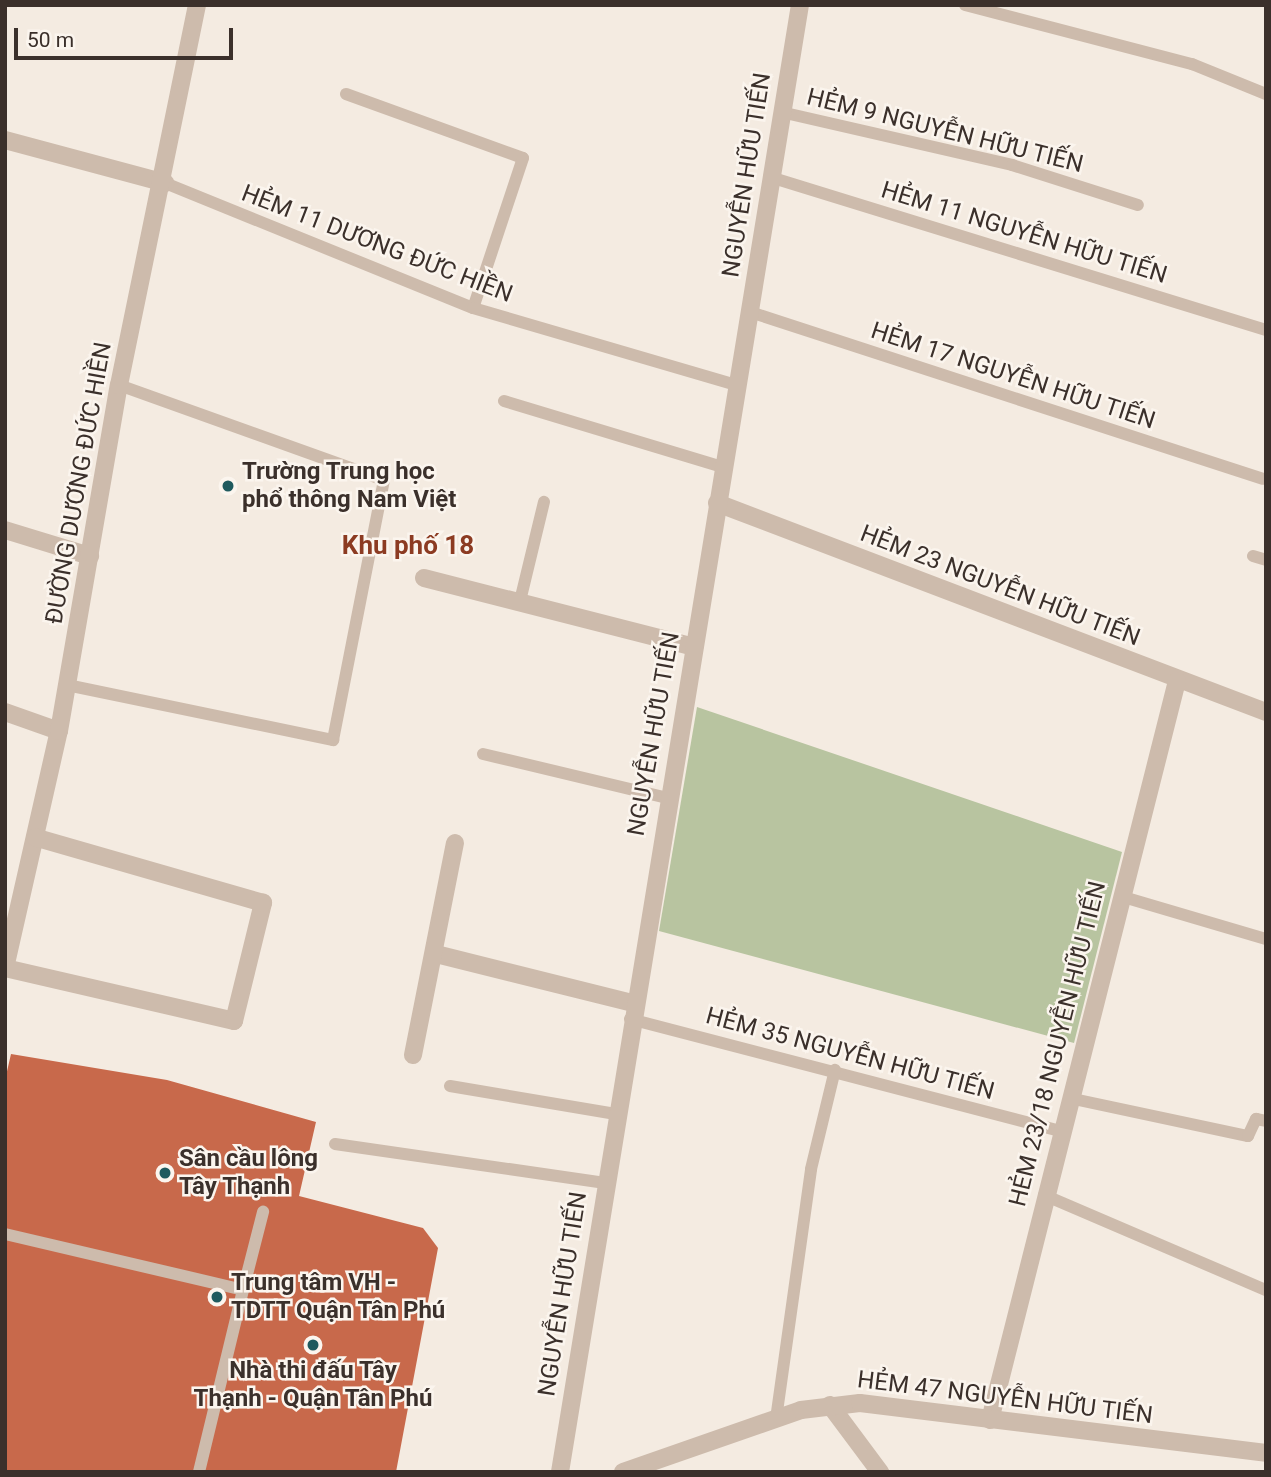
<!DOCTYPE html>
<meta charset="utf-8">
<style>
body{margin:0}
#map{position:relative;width:1271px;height:1477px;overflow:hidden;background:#f4ebe1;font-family:Roboto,sans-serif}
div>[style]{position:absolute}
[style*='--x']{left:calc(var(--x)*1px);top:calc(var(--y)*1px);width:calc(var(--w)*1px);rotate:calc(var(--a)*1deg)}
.green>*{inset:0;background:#b8c4a0}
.building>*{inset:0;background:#c8694b}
.lane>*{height:12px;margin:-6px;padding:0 6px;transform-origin:6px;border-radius:6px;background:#cdbbac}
.street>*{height:18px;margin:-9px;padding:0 9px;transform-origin:9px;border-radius:9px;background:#cdbbac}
.dots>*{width:19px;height:19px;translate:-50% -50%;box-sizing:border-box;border:4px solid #fbf5ee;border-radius:50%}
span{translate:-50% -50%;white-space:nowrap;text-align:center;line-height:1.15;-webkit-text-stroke:5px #fbf5ee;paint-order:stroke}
.street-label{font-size:24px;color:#3b302b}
.poi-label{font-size:24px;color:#3b302b;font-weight:700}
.left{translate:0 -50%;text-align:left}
.neighbourhood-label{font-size:26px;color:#8c3b22;font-weight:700}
.frame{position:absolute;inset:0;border:7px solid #3b302b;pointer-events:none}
.scale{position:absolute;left:14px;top:28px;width:219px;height:32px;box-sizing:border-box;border:4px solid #3b302b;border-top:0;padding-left:9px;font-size:21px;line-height:24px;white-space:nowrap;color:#3b302b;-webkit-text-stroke:5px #fbf5ee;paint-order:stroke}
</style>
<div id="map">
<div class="green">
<i style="clip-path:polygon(697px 707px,1122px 852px,1074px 1043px,659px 931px)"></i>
</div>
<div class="building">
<i style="clip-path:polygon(11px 1054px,167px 1080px,316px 1122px,299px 1196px,423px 1228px,438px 1248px,396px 1472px,5px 1472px,5px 1080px)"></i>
</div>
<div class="lane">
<i style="--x:965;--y:5;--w:235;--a:14.6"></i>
<i style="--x:1192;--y:64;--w:80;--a:22.1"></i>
<i style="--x:346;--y:94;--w:188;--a:19.9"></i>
<i style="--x:523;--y:158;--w:158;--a:108.4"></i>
<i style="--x:781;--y:112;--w:237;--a:12.9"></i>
<i style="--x:1012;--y:165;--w:132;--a:17.6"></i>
<i style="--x:770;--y:177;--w:519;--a:17.14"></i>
<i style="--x:165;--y:183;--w:332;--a:22.1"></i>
<i style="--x:473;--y:308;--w:275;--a:16.3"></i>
<i style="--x:750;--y:312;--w:539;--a:18.03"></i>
<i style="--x:504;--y:401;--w:229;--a:16.8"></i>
<i style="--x:1253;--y:556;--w:14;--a:17"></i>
<i style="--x:520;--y:601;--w:102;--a:-76.4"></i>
<i style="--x:67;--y:685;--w:272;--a:11.7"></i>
<i style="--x:333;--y:740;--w:265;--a:-78.9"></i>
<i style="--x:384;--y:480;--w:282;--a:-160.3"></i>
<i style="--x:483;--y:754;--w:189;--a:13.4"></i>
<i style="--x:1120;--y:896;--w:152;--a:16.4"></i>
<i style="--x:630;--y:1019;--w:444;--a:14.6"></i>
<i style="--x:450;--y:1086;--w:168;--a:9.6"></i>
<i style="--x:1069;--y:1098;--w:183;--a:12"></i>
<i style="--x:1248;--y:1136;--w:19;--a:-65"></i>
<i style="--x:1256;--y:1119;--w:10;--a:11"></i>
<i style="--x:335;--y:1144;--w:273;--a:8.2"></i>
<i style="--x:1044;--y:1195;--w:241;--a:23.2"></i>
<i style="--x:5;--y:1234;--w:244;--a:13.2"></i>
<i style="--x:243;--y:1290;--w:187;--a:103.6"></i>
<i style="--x:243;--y:1290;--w:81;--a:-75.6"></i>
<i style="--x:776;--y:1419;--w:252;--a:-82"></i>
<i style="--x:811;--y:1169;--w:102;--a:-76.4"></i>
</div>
<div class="street">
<i style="--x:5;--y:140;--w:166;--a:15"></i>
<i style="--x:717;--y:503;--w:587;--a:20.84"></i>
<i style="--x:5;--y:530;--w:89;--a:17"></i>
<i style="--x:424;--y:578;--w:279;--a:14.3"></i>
<i style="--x:5;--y:712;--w:57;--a:19.4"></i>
<i style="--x:436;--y:954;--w:202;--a:14"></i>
<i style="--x:5;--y:968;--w:243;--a:-77.2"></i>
<i style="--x:59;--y:731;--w:351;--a:-80.2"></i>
<i style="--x:119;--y:385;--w:388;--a:-78.4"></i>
<i style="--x:5;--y:968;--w:235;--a:13"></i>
<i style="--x:234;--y:1021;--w:122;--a:-76.2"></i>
<i style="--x:263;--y:903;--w:237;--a:-163.9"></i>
<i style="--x:413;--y:1055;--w:216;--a:-78.8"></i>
<i style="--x:830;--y:1405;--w:84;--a:53.3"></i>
<i style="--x:990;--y:1420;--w:762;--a:-75.8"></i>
<i style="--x:560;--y:1472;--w:1487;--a:-80.71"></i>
<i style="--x:623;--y:1472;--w:188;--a:-19.2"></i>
<i style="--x:801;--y:1410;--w:59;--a:-6.8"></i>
<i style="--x:860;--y:1403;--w:409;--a:7"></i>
</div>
<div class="dots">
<i style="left:228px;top:486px;background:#1f5a5e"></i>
<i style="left:165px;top:1173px;background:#1f5a5e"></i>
<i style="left:217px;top:1297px;background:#1f5a5e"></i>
<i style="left:313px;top:1345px;background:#1f5a5e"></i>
</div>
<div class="street-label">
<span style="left:945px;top:131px;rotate:14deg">HẺM 9 NGUYỄN HỮU TIẾN</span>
<span style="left:747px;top:175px;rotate:-81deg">NGUYỄN HỮU TIẾN</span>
<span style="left:1024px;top:233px;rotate:17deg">HẺM 11 NGUYỄN HỮU TIẾN</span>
<span style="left:377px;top:244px;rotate:21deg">HẺM 11 DƯƠNG ĐỨC HIỀN</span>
<span style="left:1013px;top:376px;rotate:18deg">HẺM 17 NGUYỄN HỮU TIẾN</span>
<span style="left:79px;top:483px;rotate:-80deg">ĐƯỜNG DƯƠNG ĐỨC HIỀN</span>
<span style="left:1000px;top:586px;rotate:21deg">HẺM 23 NGUYỄN HỮU TIẾN</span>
<span style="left:654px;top:734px;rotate:-80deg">NGUYỄN HỮU TIẾN</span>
<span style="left:1058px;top:1044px;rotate:-76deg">HẺM 23/18 NGUYỄN HỮU TIẾN</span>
<span style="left:850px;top:1054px;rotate:15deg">HẺM 35 NGUYỄN HỮU TIẾN</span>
<span style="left:563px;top:1294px;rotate:-81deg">NGUYỄN HỮU TIẾN</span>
<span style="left:1005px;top:1398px;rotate:7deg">HẺM 47 NGUYỄN HỮU TIẾN</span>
</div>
<div class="poi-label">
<span class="left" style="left:242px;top:486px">Trường Trung học<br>phổ thông Nam Việt</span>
<span class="left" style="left:179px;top:1173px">Sân cầu lông<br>Tây Thạnh</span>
<span class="left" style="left:231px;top:1297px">Trung tâm VH -<br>TDTT Quận Tân Phú</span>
<span style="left:313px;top:1385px">Nhà thi đấu Tây<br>Thạnh - Quận Tân Phú</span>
</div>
<div class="neighbourhood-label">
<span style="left:408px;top:546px">Khu phố 18</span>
</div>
<div class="frame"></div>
<div class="scale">50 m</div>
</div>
